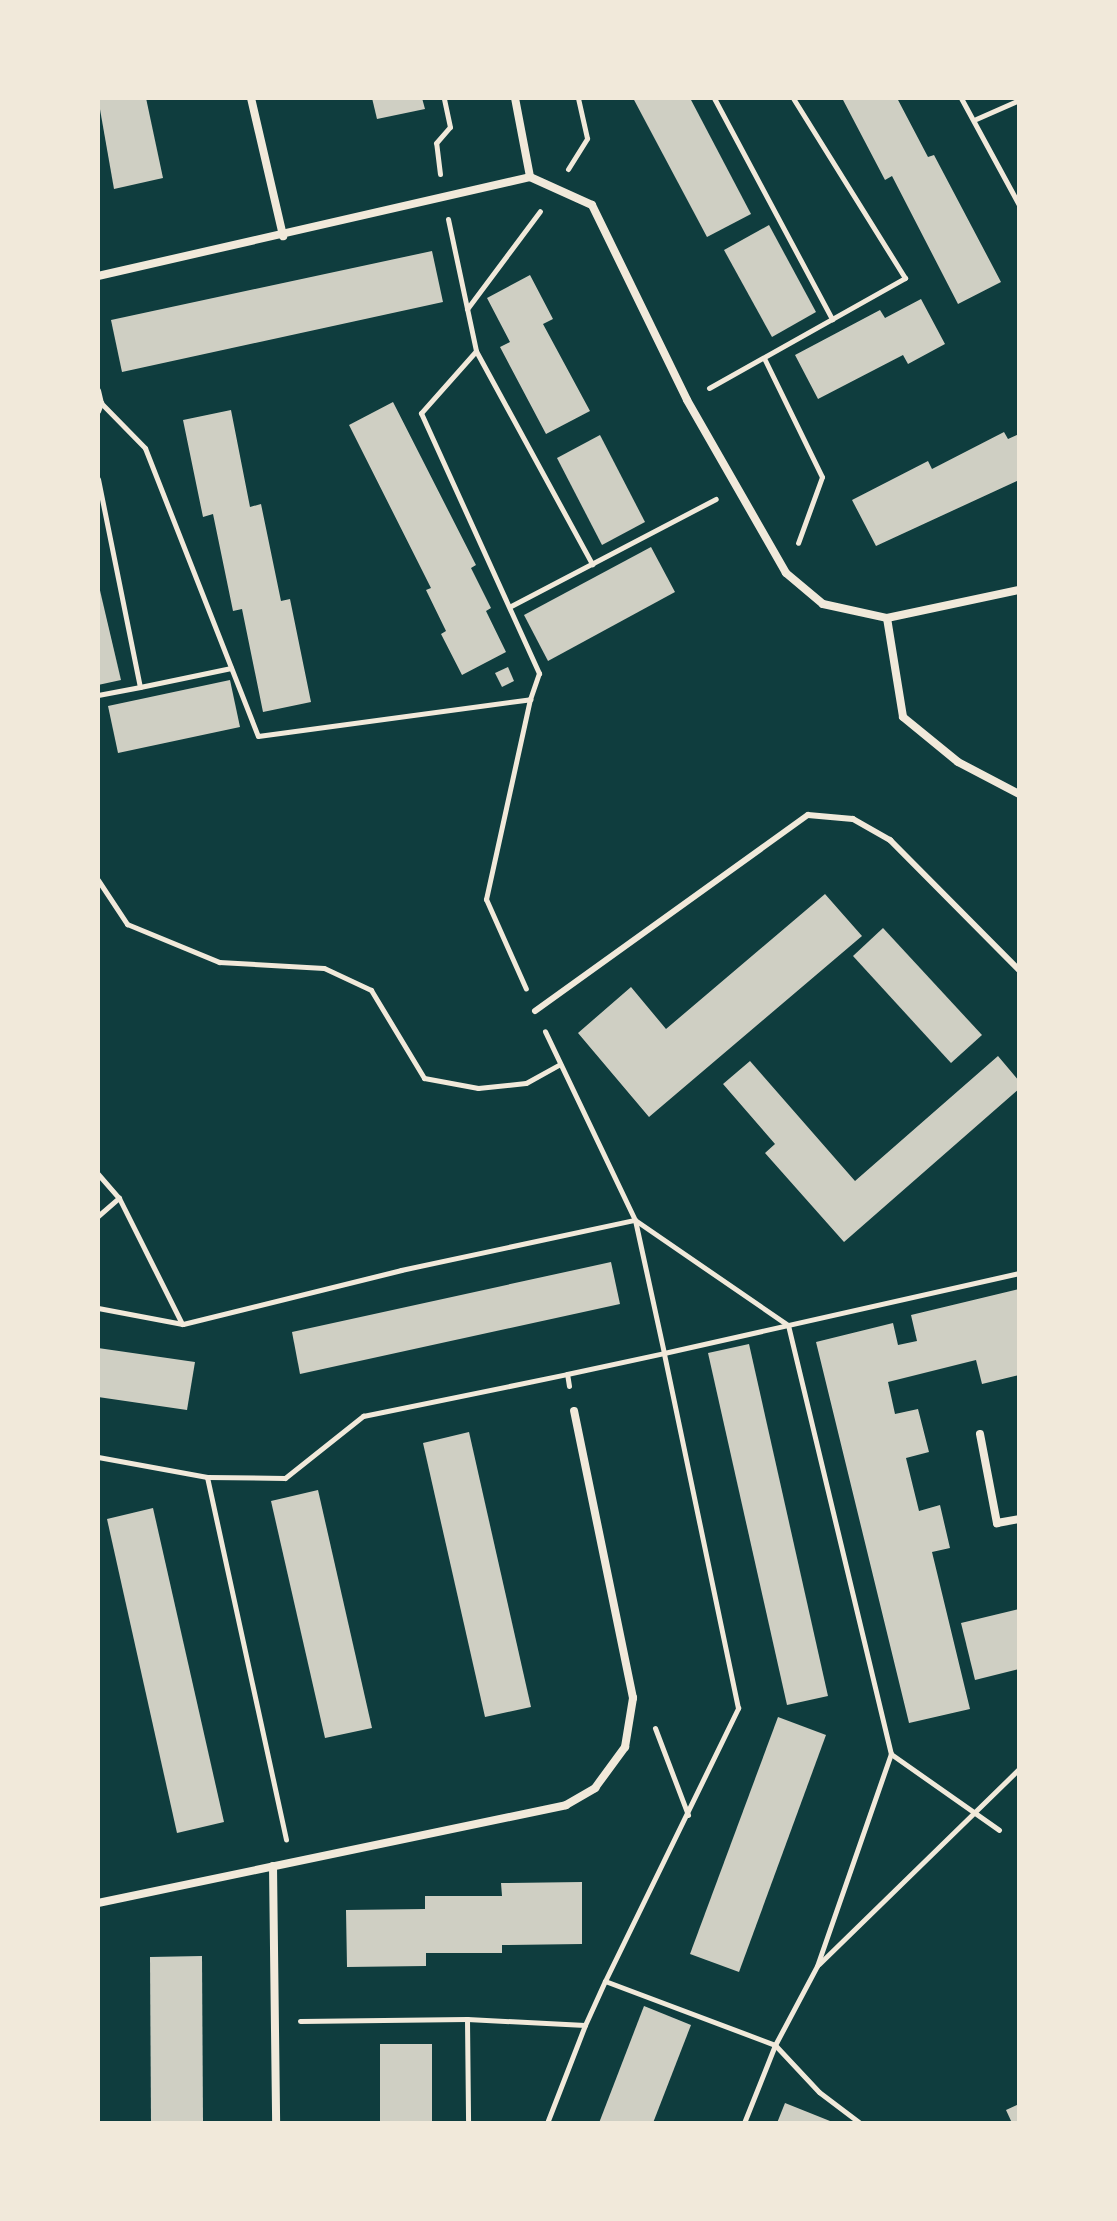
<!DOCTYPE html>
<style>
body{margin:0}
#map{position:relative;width:1117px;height:2221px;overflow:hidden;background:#0f3d3e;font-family:"Zilla Slab",serif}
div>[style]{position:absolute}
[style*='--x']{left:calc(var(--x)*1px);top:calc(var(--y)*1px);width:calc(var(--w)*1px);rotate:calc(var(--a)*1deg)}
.building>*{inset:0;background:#cfcfc3}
.path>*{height:5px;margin:-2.5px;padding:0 2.5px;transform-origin:2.5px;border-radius:2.5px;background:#f1e9da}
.service>*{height:6px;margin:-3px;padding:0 3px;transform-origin:3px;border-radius:3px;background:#f1e9da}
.minor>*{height:8px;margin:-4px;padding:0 4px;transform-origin:4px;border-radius:4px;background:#f1e9da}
span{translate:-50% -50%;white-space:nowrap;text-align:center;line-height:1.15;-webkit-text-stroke:8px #f1e9da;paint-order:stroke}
.frame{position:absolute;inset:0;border:100px solid #f1e9da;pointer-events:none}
</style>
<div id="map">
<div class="building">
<i style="clip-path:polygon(98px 98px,146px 98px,163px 178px,114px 189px)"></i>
<i style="clip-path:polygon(372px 98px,422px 98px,425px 109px,377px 119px)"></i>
<i style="clip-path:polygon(633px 98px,690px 98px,751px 214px,707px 237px)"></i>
<i style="clip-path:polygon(842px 98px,897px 98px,928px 157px,934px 155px,1001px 282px,958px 304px,892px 176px,885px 180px)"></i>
<i style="clip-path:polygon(769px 225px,816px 312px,772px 337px,724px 250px)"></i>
<i style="clip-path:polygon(432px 251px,443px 302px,122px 372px,111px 320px)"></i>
<i style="clip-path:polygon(530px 275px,553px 319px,543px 324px,590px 411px,546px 434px,500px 347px,510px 342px,487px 298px)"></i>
<i style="clip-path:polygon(921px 299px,945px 344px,908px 364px,903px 355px,818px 399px,795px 355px,880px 310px,885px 318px)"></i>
<i style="clip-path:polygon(393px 402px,476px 565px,471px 568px,491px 608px,486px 611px,506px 652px,462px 675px,441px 634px,446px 631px,426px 590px,431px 588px,349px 425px)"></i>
<i style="clip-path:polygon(231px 410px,250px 507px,261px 504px,281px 601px,290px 599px,311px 702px,263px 712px,242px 609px,233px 611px,213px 514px,203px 517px,183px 420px)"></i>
<i style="clip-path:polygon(1004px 432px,1008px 439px,1019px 434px,1019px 480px,876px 546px,852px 500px,928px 461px,932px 469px)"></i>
<i style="clip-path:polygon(600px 435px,645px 522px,602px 545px,557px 458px)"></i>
<i style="clip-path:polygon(651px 547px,675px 592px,548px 661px,524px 615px)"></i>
<i style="clip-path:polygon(98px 582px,121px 680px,98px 685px)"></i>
<i style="clip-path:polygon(508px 667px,514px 681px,502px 687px,495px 673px)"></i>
<i style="clip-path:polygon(230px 680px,240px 727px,118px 753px,108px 706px)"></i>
<i style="clip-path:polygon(825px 894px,862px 936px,649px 1117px,578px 1033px,631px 987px,666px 1029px)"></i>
<i style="clip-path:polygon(883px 928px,982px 1035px,951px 1063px,853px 956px)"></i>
<i style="clip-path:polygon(998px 1056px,1019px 1081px,1019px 1089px,844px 1242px,765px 1153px,775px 1144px,723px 1084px,750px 1061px,855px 1181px)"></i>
<i style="clip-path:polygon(611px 1262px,620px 1304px,300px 1374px,292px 1332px)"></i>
<i style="clip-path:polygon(1019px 1289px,1019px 1375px,982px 1384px,976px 1360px,888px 1382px,895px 1414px,918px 1409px,929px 1452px,906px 1458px,919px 1511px,940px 1505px,950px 1548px,932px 1552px,970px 1709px,909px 1723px,816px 1342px,893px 1323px,898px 1345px,917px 1341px,911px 1315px)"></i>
<i style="clip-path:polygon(749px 1344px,828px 1696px,787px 1705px,708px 1353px)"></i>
<i style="clip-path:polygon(98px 1348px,195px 1362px,187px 1410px,98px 1397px)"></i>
<i style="clip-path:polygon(469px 1432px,531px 1707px,485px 1717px,423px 1443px)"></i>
<i style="clip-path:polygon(318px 1490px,372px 1728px,325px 1738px,271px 1501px)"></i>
<i style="clip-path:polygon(153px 1508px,224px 1822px,177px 1833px,107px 1519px)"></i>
<i style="clip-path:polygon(1019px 1609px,1019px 1669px,975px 1680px,961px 1623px)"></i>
<i style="clip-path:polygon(778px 1717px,826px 1735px,739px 1972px,690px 1954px)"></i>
<i style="clip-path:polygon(582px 1882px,582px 1944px,502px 1945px,502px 1953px,426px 1953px,426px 1966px,347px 1967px,346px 1910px,425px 1909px,425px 1896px,502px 1896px,501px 1883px)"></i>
<i style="clip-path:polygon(202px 1956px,203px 2123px,151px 2123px,150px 1957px)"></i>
<i style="clip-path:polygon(644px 2006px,691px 2025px,653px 2123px,599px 2123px)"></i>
<i style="clip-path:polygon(380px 2044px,432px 2044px,432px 2123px,380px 2123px)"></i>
<i style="clip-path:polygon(785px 2103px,830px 2121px,829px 2123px,777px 2123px)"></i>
<i style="clip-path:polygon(1019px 2104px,1019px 2123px,1012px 2123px,1006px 2110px)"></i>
</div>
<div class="path">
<i style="--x:714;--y:98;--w:251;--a:61.9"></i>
<i style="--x:961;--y:98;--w:122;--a:61.5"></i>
<i style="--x:976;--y:119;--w:47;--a:-23.8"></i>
<i style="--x:568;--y:169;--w:36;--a:-58"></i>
<i style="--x:587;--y:138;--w:41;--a:-102.7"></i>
<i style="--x:440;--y:174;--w:31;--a:-97"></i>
<i style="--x:436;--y:143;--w:21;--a:-49"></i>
<i style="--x:450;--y:127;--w:30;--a:-102"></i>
<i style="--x:448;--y:219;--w:135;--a:78"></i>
<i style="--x:476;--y:351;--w:83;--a:131.6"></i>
<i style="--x:421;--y:413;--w:286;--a:65.6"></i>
<i style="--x:539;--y:673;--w:28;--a:109"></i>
<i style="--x:467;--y:309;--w:122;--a:-53.3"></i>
<i style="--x:476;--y:351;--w:243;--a:61.4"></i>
<i style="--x:764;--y:358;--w:132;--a:64"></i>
<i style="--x:822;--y:477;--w:70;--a:110"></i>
<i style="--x:709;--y:388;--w:225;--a:-29.3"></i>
<i style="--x:905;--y:278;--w:212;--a:-121.9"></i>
<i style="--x:98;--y:390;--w:13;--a:77"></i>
<i style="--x:101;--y:403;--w:63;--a:45.6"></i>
<i style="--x:145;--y:448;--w:309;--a:68.6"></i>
<i style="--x:258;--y:736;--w:275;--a:-7.7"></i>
<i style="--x:530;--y:699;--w:205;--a:102.4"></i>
<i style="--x:486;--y:899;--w:98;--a:66"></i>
<i style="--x:98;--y:411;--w:9;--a:-69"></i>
<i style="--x:98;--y:479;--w:212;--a:78.6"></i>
<i style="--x:140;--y:687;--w:93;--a:-11.8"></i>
<i style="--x:511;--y:606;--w:231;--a:-27.6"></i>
<i style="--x:98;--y:695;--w:43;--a:-10.8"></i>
<i style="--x:98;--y:880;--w:53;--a:56.6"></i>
<i style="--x:127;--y:924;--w:100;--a:22.4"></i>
<i style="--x:219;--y:962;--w:105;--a:3.3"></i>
<i style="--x:324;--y:968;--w:52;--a:25.1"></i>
<i style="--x:371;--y:990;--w:103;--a:58.9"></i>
<i style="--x:424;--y:1078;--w:55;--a:10.5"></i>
<i style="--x:478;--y:1088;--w:48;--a:-5.9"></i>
<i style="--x:526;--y:1083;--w:39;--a:-29"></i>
<i style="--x:98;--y:1174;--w:32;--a:49"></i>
<i style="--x:119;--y:1198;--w:141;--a:63.4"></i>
<i style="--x:98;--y:1216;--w:28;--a:-41"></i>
<i style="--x:98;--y:1308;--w:86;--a:10.7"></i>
<i style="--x:183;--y:1324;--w:225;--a:-13.9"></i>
<i style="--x:401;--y:1270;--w:239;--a:-12.1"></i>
<i style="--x:635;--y:1220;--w:209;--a:-115.5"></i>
<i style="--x:569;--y:1386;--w:12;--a:-99"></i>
<i style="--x:567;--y:1374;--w:99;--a:-12.2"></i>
<i style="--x:664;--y:1353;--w:136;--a:-102.3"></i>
<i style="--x:635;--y:1220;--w:186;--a:34.5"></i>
<i style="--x:788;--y:1325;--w:441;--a:76.5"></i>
<i style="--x:891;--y:1754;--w:132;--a:35.1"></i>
<i style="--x:98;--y:1457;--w:111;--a:10.4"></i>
<i style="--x:207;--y:1477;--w:78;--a:0.7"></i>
<i style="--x:285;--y:1478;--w:100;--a:-38.5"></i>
<i style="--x:363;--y:1416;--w:208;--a:-11.6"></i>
<i style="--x:207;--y:1477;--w:371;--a:77.7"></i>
<i style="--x:655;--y:1728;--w:93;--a:69.2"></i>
<i style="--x:819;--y:1964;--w:279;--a:-44.3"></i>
<i style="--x:605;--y:1981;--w:304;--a:-64"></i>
<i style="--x:738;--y:1708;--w:363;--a:-101.8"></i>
<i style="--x:664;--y:1353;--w:364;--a:-12.7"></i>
<i style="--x:467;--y:2019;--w:104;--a:89.4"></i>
<i style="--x:300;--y:2021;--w:167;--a:-0.7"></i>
<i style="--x:467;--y:2019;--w:118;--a:2.9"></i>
<i style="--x:585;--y:2025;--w:48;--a:-65.6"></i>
<i style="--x:605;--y:1981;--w:182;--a:20.6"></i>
<i style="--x:775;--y:2045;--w:84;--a:111.7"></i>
<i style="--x:547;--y:2123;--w:105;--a:-68.8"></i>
<i style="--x:860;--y:2123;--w:51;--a:-142.9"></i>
<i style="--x:819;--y:2092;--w:64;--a:-133.1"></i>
<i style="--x:775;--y:2045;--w:89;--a:-62"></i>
<i style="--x:817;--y:1966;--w:225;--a:-70.8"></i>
</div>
<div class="service">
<i style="--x:535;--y:1011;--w:336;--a:-35.7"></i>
<i style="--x:808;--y:815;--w:45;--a:5.1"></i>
<i style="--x:853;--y:819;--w:43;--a:29.6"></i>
<i style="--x:890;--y:840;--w:183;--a:45.2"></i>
</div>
<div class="minor">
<i style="--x:251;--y:98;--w:142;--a:76.9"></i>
<i style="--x:515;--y:98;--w:80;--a:79.2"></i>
<i style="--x:98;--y:276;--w:443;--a:-12.9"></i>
<i style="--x:530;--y:177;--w:68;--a:24.3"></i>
<i style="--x:592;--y:205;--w:217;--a:64"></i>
<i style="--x:687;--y:400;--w:199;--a:60.2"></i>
<i style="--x:786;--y:573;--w:48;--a:40"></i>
<i style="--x:823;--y:604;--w:66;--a:12.3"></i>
<i style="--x:887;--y:618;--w:135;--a:-12"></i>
<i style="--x:887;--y:618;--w:100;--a:80.8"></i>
<i style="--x:903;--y:717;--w:71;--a:39.3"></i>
<i style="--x:958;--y:762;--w:69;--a:27.7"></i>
<i style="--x:980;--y:1434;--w:91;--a:79.2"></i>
<i style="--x:997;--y:1523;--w:22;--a:-10"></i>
<i style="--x:273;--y:1866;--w:257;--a:89.3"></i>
<i style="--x:98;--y:1903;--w:478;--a:-11.8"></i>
<i style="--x:566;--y:1805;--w:34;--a:-30"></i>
<i style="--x:595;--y:1788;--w:51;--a:-53.8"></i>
<i style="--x:625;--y:1747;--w:50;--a:-80.7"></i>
<i style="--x:633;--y:1698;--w:293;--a:-101.6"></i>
</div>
<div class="frame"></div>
</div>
